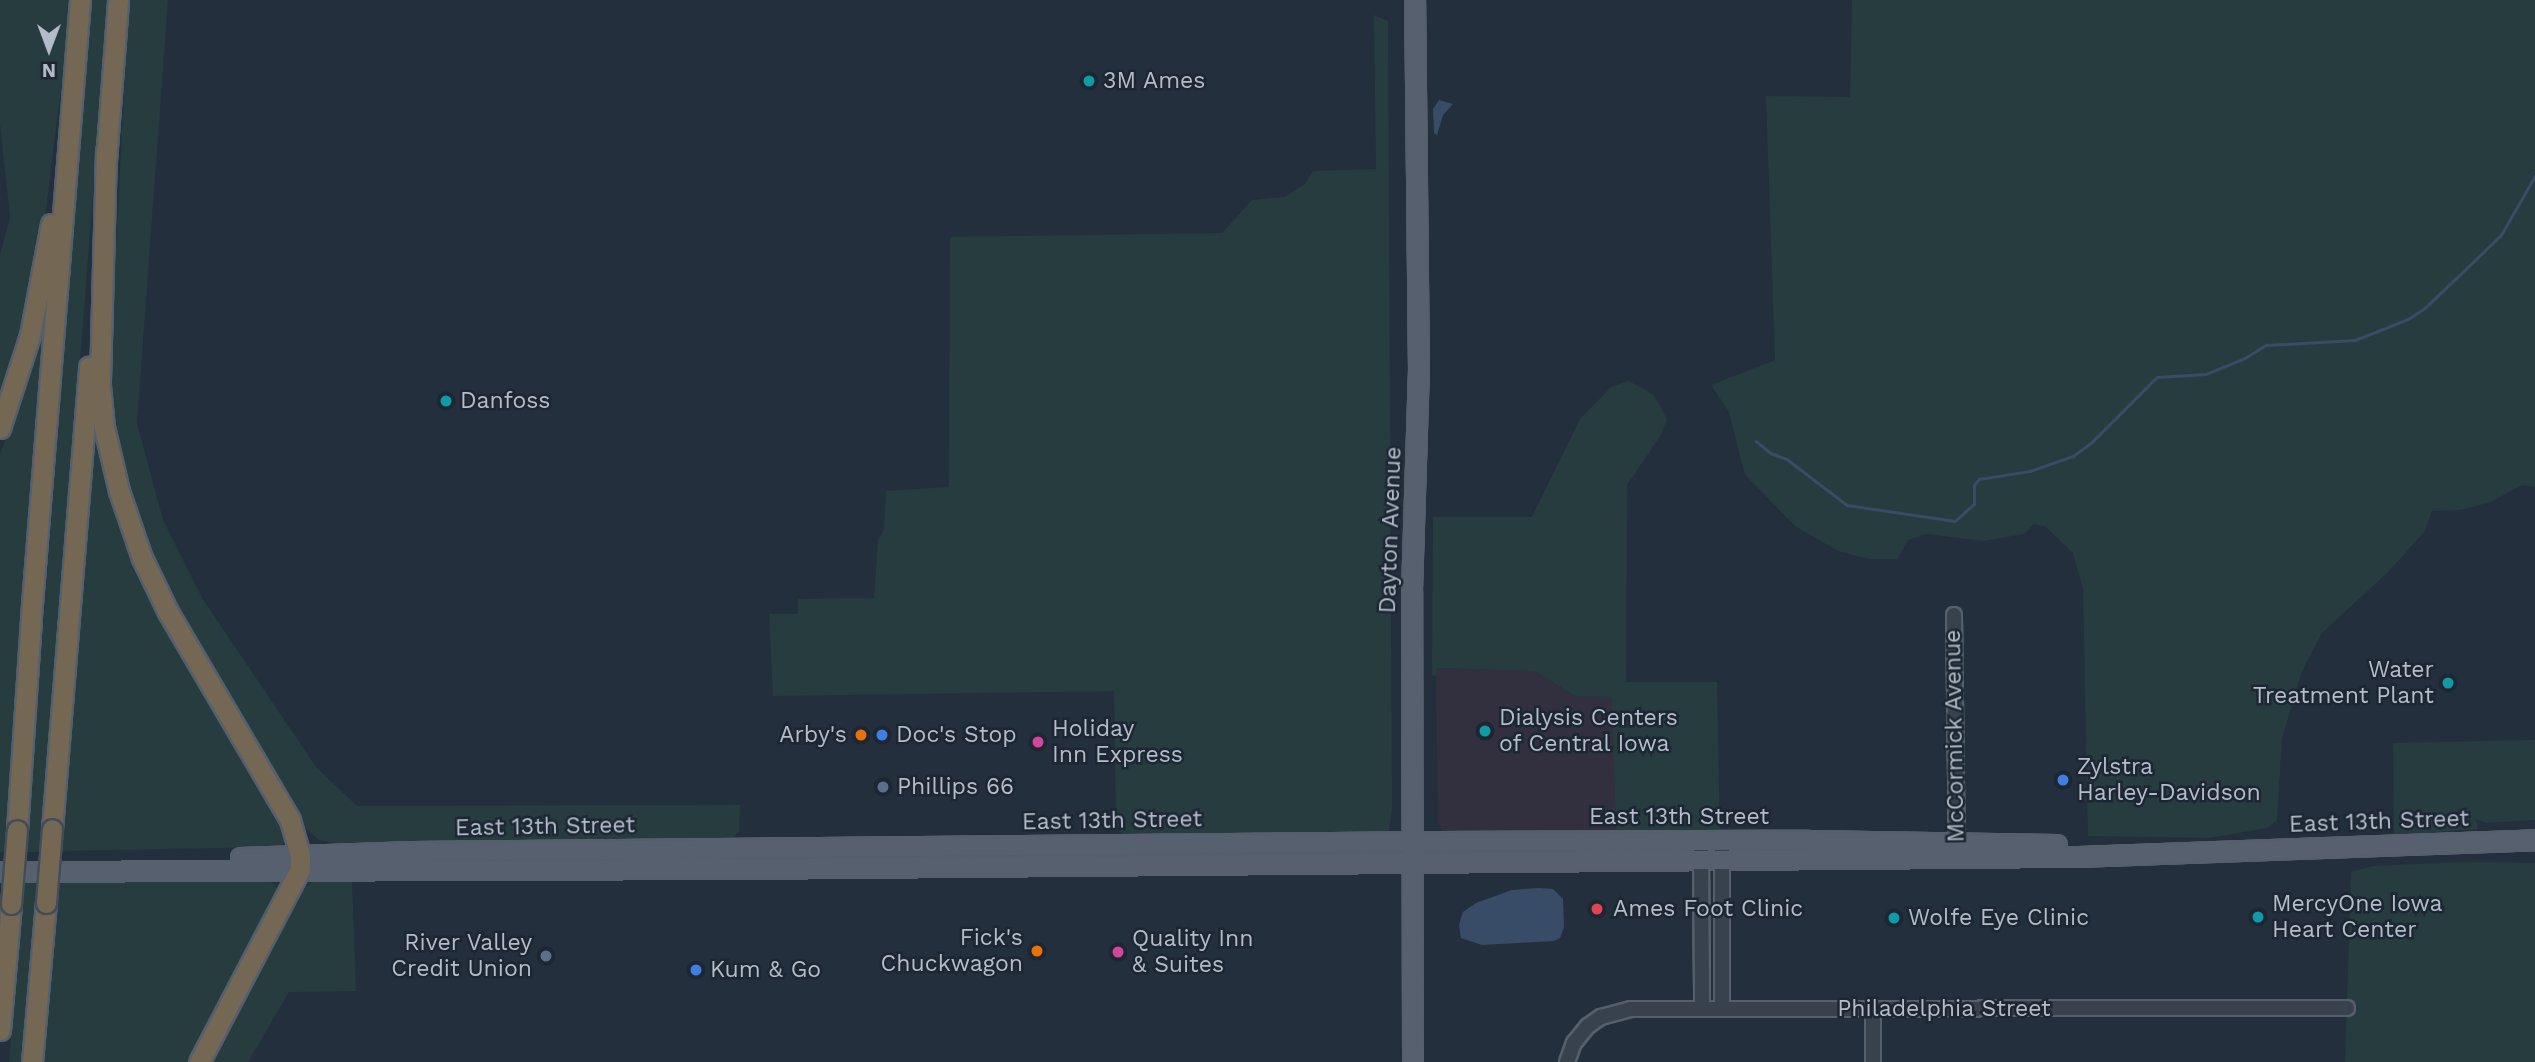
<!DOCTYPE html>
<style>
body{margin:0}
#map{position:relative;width:2535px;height:1062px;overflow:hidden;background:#242f3e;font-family:"Work Sans",sans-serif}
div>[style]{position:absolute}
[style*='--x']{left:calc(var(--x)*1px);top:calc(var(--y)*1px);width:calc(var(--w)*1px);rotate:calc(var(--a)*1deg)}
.medical>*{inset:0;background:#32303f}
.green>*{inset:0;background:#263c3f}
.water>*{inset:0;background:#394c67}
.stream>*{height:2.5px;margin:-1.25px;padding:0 1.25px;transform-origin:1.25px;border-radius:1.25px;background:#394c67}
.roads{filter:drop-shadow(2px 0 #565f6c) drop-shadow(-2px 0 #565f6c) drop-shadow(0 2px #565f6c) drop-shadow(0 -2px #565f6c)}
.minor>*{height:14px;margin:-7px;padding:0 7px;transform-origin:7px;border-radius:7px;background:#38414e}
.major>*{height:18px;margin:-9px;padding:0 9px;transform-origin:9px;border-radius:9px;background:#56606e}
.highway>*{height:19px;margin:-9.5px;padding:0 9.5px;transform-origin:9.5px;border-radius:9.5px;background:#746855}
.bridges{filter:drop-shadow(2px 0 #434c59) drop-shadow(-2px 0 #434c59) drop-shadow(0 2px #434c59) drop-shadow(0 -2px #434c59)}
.highway-bridge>*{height:19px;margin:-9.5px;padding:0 9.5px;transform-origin:9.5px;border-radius:9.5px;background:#746855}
.dots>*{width:19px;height:19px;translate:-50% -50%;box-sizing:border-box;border:4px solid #1d2633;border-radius:50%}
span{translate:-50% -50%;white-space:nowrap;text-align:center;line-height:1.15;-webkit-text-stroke:5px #1d2633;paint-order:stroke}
.poi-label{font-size:23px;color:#b4bcc9}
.left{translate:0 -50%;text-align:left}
.right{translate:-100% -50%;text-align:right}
.street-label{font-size:23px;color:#b4bcc9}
.north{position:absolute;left:14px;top:14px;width:70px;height:70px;-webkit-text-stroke:5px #1d2633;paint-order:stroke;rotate:180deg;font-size:19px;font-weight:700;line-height:28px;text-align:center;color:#b4bcc9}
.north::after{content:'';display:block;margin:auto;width:24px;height:32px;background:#b4bcc9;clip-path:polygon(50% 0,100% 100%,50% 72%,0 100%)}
</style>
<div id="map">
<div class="medical">
<i style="clip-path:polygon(1436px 668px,1535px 671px,1575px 696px,1613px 697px,1616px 834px,1444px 836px,1438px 821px)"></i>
</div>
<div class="green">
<i style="clip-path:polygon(0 0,72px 0,38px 274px,0 422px,0 255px,10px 217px,0 124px)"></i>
<i style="clip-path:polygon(91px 0,108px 0,42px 852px,26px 852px)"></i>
<i style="clip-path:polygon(129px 0,168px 0,137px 423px,163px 520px,202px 598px,316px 767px,357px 806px,740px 805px,739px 831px,732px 839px,337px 843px,319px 840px,303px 826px,166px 589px,127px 492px,115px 439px,109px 376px)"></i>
<i style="clip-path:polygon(1852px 0,2535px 0,2535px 487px,2522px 485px,2491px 502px,2460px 510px,2432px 511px,2424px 532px,2389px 571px,2322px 633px,2302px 671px,2282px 738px,2277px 820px,2267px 828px,2209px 838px,2088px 836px,2083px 589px,2073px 553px,2046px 527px,2034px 524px,2024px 534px,1983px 541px,1926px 534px,1908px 540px,1897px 559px,1869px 559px,1838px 551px,1795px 526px,1745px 475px,1729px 412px,1711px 385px,1775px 360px,1766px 96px,1850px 97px)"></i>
<i style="clip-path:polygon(1374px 15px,1388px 21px,1392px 808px,1389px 832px,1384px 835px,1127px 837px,1120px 832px,1116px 820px,1114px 691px,773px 696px,769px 614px,798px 614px,798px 599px,874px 598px,878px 541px,884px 529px,886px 491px,949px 487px,950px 237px,1222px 233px,1252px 200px,1285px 197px,1305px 184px,1313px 171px,1376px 169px)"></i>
<i style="clip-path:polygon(43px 321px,46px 324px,7px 852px,0 852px,0 454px,20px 403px)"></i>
<i style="clip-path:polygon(1629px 381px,1654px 395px,1667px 419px,1661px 435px,1627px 485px,1626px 682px,1717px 682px,1720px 836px,1616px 834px,1612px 697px,1575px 696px,1535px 671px,1437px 668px,1436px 676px,1432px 675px,1433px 517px,1532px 517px,1580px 419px,1611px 387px)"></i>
<i style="clip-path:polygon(94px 413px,166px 624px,286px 838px,283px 844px,276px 847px,61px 851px)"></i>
<i style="clip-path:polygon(2535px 740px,2535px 820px,2487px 823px,2476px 819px,2478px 829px,2394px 836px,2393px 743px)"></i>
<i style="clip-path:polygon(2461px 862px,2535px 863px,2535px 1062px,2345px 1062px,2351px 872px,2373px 866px)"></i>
<i style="clip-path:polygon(266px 880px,276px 885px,277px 898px,191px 1062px,44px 1062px,59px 882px)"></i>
<i style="clip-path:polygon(23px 881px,40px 882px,25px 1062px,9px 1062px)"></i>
<i style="clip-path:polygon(313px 881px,352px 882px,356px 991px,289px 992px,248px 1062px,206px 1062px,300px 893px)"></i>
</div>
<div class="water">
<i style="clip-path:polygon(1439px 100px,1453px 104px,1443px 115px,1437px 135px,1434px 133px,1433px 109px)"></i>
<i style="clip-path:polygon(1539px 888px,1553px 889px,1563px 899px,1564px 927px,1560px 938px,1554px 941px,1482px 945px,1461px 938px,1459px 925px,1463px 912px,1476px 903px,1512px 890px)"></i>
</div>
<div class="stream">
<i style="--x:1756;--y:441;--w:19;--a:39"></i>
<i style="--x:1771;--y:453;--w:17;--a:21"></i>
<i style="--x:1787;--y:459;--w:76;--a:37.5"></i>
<i style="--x:1847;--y:505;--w:109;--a:8.4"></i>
<i style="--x:1955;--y:521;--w:25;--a:-42"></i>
<i style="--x:1974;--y:504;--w:19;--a:-90"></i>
<i style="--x:1974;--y:485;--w:8;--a:-50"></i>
<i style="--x:1979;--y:479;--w:52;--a:-8.9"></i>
<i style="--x:2030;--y:471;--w:46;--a:-19.2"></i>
<i style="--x:2073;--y:456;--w:24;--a:-36"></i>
<i style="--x:2092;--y:442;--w:92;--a:-45"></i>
<i style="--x:2157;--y:377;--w:49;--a:-3.5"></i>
<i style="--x:2206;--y:374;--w:42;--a:-22.3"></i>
<i style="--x:2245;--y:358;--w:25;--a:-32"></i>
<i style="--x:2266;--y:345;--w:89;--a:-3.2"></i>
<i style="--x:2355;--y:340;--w:57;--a:-21.6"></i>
<i style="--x:2408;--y:319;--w:20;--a:-33"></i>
<i style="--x:2425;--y:308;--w:105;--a:-43.8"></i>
<i style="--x:2501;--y:235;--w:68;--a:-60"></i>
</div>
<div class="roads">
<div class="minor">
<i style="--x:1954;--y:615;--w:236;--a:89.3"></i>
<i style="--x:1722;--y:842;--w:166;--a:90"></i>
<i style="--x:1701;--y:850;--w:158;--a:89.6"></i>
<i style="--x:1873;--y:1009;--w:53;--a:90"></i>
<i style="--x:1567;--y:1062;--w:20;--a:-70"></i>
<i style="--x:1574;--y:1043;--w:22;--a:-51"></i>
<i style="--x:1588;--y:1026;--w:16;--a:-35"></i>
<i style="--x:1601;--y:1017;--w:31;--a:-15"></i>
<i style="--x:1631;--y:1009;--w:716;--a:-0.08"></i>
</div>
<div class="major">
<i style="--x:241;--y:858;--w:171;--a:-2"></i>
<i style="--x:412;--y:852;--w:1025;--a:-0.56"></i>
<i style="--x:1437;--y:842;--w:372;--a:-0.2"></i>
<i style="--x:1809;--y:841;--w:248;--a:0.9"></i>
<i style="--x:0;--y:872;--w:751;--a:-0.23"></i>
<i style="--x:751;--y:869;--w:1330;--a:-0.52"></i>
<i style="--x:2081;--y:857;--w:454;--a:-2.1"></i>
<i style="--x:1413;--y:1062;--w:471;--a:-90.1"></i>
<i style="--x:1412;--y:591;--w:219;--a:-88.2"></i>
<i style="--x:1419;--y:372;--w:372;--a:-90.6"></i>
</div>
<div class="highway">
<i style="--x:106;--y:151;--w:235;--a:91.5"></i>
<i style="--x:100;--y:386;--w:41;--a:84.4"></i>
<i style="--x:104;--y:427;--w:66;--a:76.8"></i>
<i style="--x:119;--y:491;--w:71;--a:71.1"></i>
<i style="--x:142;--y:558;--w:60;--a:64.3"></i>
<i style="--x:168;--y:612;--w:241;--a:59.6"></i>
<i style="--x:290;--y:820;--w:37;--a:74"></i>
<i style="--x:300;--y:856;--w:13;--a:90"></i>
<i style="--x:300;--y:869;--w:218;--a:117.6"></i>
<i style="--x:106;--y:161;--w:161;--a:-85.7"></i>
<i style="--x:0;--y:428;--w:98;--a:-72.1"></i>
<i style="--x:30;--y:335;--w:113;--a:-79.3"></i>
<i style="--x:52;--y:829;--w:464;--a:-85.4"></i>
<i style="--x:17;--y:830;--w:213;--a:-86.2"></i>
<i style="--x:31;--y:617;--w:619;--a:-85.46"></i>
<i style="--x:0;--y:1030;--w:126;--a:-85"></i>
<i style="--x:32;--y:1062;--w:160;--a:-85"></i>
</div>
</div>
<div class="bridges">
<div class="highway-bridge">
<i style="--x:46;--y:903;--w:74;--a:-85.4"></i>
<i style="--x:11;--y:904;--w:74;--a:-85.4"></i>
</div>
</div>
<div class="dots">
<i style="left:1089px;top:81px;background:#0f9aa8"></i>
<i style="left:446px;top:401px;background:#0f9aa8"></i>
<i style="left:2448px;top:683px;background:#0f9aa8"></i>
<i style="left:1485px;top:731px;background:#0f9aa8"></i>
<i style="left:861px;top:735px;background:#e8710a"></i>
<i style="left:882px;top:735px;background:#3f7fe0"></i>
<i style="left:1038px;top:742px;background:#d1479c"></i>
<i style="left:2063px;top:780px;background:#3f7fe0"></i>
<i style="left:883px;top:787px;background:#5c6f8a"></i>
<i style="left:1597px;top:909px;background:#e0444e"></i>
<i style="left:2258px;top:917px;background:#0f9aa8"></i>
<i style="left:1894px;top:918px;background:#0f9aa8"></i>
<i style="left:1037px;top:951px;background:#e8710a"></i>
<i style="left:1118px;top:952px;background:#d1479c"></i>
<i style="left:546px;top:956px;background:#5c6f8a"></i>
<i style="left:696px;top:970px;background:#3f7fe0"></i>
</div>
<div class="poi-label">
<span class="left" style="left:1103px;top:81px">3M Ames</span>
<span class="left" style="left:460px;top:401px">Danfoss</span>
<span class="right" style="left:2434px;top:683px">Water<br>Treatment Plant</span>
<span class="left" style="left:1499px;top:731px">Dialysis Centers<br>of Central Iowa</span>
<span class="left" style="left:1052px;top:742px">Holiday<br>Inn Express</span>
<span class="right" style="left:847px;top:735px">Arby's</span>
<span class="left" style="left:896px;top:735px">Doc's Stop</span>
<span class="left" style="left:2077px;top:780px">Zylstra<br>Harley-Davidson</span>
<span class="left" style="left:897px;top:787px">Phillips 66</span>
<span class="left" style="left:2272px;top:917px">MercyOne Iowa<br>Heart Center</span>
<span class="left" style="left:1613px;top:909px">Ames Foot Clinic</span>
<span class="left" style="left:1908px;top:918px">Wolfe Eye Clinic</span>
<span class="right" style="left:1023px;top:951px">Fick's<br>Chuckwagon</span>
<span class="left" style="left:1132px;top:952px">Quality Inn<br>&amp; Suites</span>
<span class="right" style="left:532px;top:956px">River Valley<br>Credit Union</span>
<span class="left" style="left:710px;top:970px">Kum &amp; Go</span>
</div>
<div class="street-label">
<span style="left:1391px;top:530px;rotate:-88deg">Dayton Avenue</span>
<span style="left:1955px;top:736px;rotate:-91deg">McCormick Avenue</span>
<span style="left:1679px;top:817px">East 13th Street</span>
<span style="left:1112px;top:821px;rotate:-1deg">East 13th Street</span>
<span style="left:2379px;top:822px;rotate:-2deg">East 13th Street</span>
<span style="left:545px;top:827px;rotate:-1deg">East 13th Street</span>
<span style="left:1944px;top:1009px">Philadelphia Street</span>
</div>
<div class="north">N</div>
</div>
